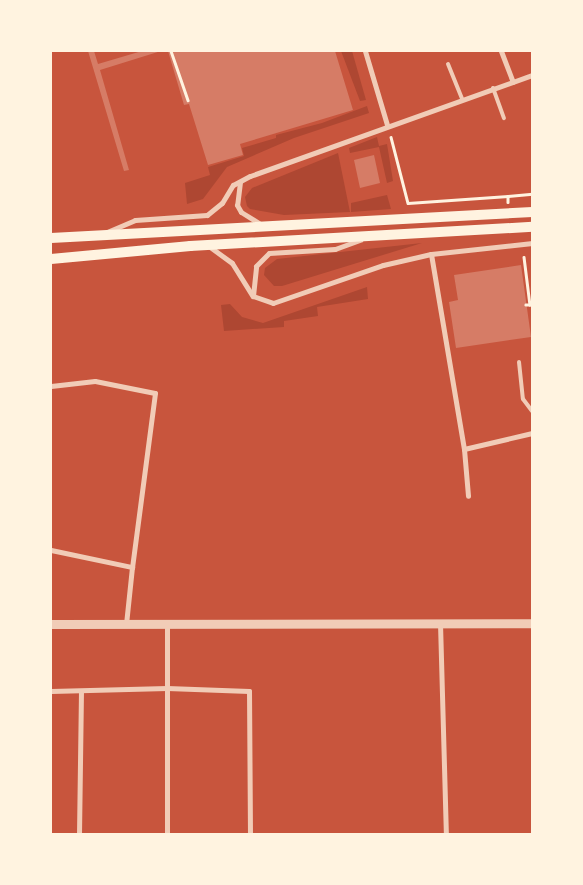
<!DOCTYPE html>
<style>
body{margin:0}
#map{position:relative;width:583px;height:885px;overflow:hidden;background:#c8553d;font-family:Mulish,sans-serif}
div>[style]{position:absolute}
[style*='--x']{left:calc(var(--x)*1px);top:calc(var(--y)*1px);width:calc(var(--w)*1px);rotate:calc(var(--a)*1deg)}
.green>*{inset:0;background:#ae4732}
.building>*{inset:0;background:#d67c66}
.path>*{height:2.5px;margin:-1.25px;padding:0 1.25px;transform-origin:1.25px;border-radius:1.25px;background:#fff3e0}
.service>*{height:4px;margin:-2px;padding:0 2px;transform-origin:2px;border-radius:2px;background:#f1ccb7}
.minor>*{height:5px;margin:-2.5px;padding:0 2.5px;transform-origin:2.5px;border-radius:2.5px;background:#f1ccb7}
.tertiary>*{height:9px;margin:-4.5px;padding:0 4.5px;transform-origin:4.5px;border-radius:4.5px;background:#f1ccb7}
.secondary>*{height:10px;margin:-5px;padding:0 5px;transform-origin:5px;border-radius:5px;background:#fff3e0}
span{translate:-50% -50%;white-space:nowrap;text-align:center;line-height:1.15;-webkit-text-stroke:4px #fff3e0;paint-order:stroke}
.frame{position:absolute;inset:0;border:52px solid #fff3e0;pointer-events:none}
</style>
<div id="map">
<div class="green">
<i style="clip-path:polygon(341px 51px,352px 51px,366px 100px,360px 101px)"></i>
<i style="clip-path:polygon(367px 106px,369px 113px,294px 138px,227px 167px,203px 199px,187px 204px,185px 183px,210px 175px,208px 167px,244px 156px,242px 148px,276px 138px,276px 135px,322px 123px)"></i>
<i style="clip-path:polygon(377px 137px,379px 146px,387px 144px,393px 181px,387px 183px,379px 147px,350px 153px,349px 148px)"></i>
<i style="clip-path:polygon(338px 153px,350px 212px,284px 215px,250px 209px,247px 206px,245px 197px,252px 188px)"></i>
<i style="clip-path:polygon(387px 195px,391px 209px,351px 212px,351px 203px)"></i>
<i style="clip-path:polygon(422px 243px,282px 286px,274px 286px,264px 275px,265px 268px,277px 259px)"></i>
<i style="clip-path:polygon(367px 287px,368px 299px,317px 307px,318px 316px,284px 321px,284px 327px,224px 331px,221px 305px,230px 304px,242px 317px,263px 323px)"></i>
</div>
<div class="building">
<i style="clip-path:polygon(88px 51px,94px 51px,98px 64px,142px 51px,161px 51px,100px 70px,129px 170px,124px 171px)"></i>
<i style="clip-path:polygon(168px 51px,335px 51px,353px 110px,240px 144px,243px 155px,208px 165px,189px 104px,184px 105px)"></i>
<i style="clip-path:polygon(374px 155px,380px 183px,360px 188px,354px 160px)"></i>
<i style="clip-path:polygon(521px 265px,531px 337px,456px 348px,449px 302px,458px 300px,454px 275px)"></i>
</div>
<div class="path">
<i style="--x:171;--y:51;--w:52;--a:70.9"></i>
<i style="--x:391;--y:137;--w:68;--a:75.6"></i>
<i style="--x:408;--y:203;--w:100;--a:-4"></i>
<i style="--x:508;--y:196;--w:6;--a:90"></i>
<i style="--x:508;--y:196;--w:24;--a:-5"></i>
<i style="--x:524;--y:257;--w:48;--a:82.9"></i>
<i style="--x:530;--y:305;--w:4;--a:180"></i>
</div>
<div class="service">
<i style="--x:448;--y:64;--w:37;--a:68"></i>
<i style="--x:493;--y:88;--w:32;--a:70"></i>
<i style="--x:519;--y:362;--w:37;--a:84"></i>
<i style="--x:523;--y:399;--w:15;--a:53"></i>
</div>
<div class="minor">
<i style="--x:365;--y:51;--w:77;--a:73.4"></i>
<i style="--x:501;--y:51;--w:33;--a:69"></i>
<i style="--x:240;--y:182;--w:23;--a:97"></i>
<i style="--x:237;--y:205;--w:8;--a:60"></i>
<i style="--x:241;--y:212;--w:22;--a:32"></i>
<i style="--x:107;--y:232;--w:30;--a:-23"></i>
<i style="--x:135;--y:220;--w:72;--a:-4"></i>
<i style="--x:207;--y:215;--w:19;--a:-39"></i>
<i style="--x:222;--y:203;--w:21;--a:-59"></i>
<i style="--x:233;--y:185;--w:19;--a:-28"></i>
<i style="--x:250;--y:176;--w:300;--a:-19.7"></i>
<i style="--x:210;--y:247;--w:27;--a:36"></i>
<i style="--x:232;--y:263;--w:39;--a:58"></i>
<i style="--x:253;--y:296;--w:21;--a:19"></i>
<i style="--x:273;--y:303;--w:116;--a:-19.1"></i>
<i style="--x:383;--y:265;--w:49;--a:-12.9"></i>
<i style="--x:431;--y:254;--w:102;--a:-6.2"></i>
<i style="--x:431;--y:254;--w:198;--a:80.4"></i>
<i style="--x:464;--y:449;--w:70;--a:-13.2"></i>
<i style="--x:253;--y:296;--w:30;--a:-84"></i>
<i style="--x:256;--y:266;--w:18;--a:-45"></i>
<i style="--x:269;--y:253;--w:66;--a:-3.5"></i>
<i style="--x:335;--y:249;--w:27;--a:-20"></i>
<i style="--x:51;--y:386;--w:44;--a:-6.5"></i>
<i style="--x:95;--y:381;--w:61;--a:11.3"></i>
<i style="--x:155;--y:393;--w:176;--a:97.5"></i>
<i style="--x:464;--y:449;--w:47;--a:85.1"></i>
<i style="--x:51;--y:550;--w:83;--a:11.9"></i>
<i style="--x:132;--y:567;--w:57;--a:96"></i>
<i style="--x:440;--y:623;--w:211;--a:88.4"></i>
<i style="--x:167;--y:625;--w:209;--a:90"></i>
<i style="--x:51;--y:691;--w:116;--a:-1.5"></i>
<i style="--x:167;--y:688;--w:82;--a:2.1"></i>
<i style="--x:249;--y:691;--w:143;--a:89.6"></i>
<i style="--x:79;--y:834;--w:143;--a:-89.2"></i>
</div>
<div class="tertiary">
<i style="--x:51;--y:624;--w:481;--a:-0.1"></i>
</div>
<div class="secondary">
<i style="--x:51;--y:238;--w:482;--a:-3.1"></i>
<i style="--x:51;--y:259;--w:140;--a:-5.3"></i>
<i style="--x:190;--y:246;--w:343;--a:-3.2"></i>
</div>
<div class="frame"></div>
</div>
